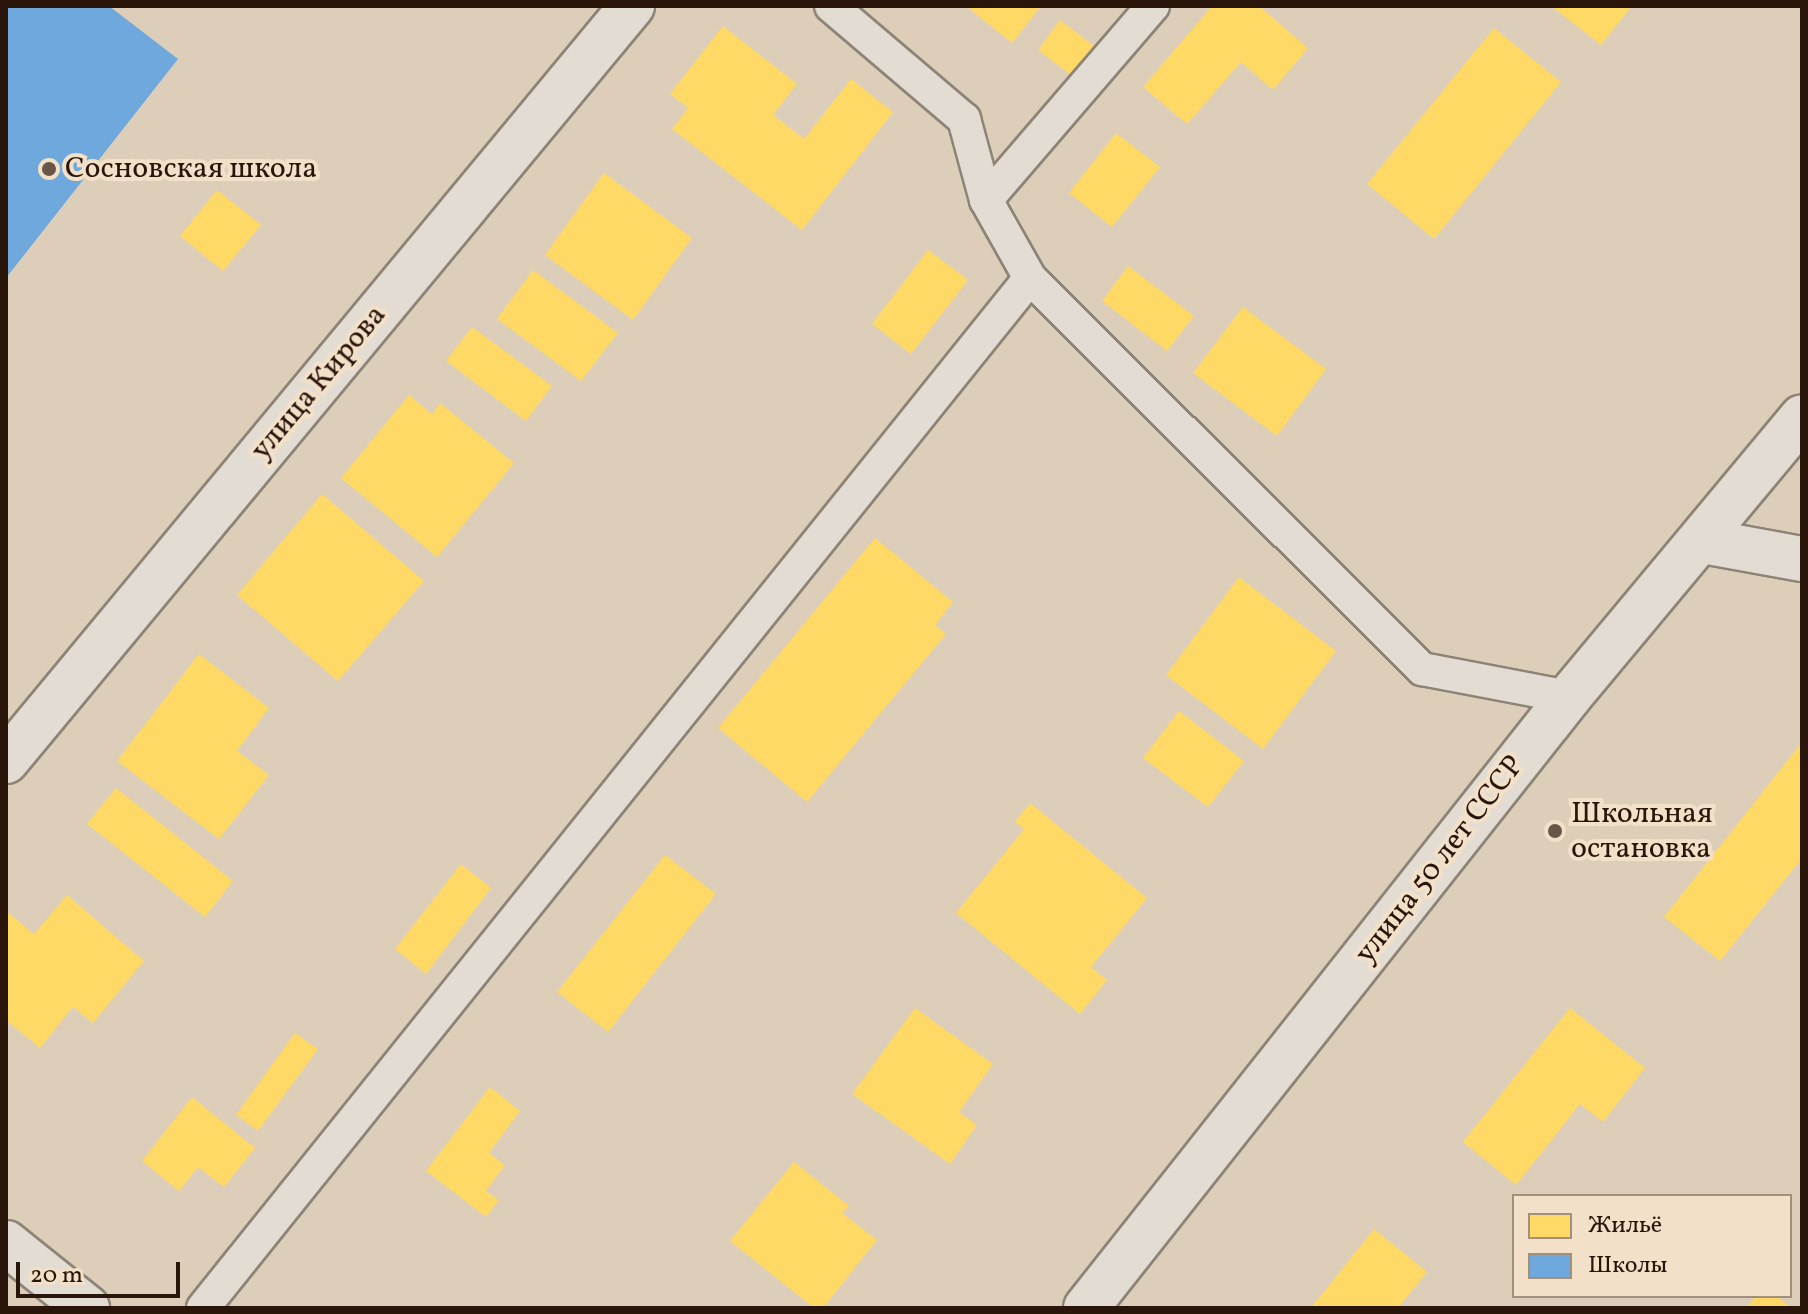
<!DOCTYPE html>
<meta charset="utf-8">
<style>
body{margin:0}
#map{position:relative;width:1808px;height:1314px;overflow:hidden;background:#dcceb9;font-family:Vollkorn,serif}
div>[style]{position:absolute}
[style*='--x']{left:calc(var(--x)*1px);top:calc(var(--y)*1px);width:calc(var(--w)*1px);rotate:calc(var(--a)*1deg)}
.homes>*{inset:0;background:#ffd966}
.schools>*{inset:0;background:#6fa8dc}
.roads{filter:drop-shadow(2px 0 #8d8376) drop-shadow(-2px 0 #8d8376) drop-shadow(0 2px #8d8376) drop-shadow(0 -2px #8d8376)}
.service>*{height:32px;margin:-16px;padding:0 16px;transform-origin:16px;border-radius:16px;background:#e3dcd2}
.minor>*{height:44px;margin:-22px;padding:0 22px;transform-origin:22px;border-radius:22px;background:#e3dcd2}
.tertiary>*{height:44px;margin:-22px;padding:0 22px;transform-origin:22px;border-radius:22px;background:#e3dcd2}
.secondary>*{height:44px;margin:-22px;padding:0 22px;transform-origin:22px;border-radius:22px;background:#e3dcd2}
.dots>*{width:22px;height:22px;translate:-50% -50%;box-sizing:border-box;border:4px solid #f2e1c8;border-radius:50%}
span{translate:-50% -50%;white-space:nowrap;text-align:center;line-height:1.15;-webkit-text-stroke:8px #f2e1c8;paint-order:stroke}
.poi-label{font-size:30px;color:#2a150b}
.left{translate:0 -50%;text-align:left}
.street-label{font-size:30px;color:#2a150b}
.frame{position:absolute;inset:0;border:8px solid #2a150b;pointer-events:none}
.legend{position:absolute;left:1512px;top:1194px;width:280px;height:104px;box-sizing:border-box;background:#f2e1c8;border:2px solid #a28f7c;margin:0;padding:10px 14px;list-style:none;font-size:24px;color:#2a150b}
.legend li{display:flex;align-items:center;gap:16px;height:40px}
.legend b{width:40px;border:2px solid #a28f7c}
.scale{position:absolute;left:16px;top:1262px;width:164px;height:36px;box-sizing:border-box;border:4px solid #2a150b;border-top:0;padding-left:10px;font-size:24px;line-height:28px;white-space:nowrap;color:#2a150b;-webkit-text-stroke:6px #f2e1c8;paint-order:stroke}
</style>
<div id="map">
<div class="homes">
<i style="clip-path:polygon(966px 6px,1041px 6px,1012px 43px)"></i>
<i style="clip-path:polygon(1212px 6px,1259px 6px,1308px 48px,1273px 90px,1241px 62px,1187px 124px,1143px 87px)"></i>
<i style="clip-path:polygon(1551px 6px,1632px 6px,1601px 45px)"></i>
<i style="clip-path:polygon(1060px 20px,1103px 53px,1080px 82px,1038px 50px)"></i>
<i style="clip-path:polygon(723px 26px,797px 84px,773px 115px,804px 139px,851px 79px,893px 112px,802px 230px,672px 129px,688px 108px,670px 94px)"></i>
<i style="clip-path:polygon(1494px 28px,1561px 82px,1434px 239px,1367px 184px)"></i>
<i style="clip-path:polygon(1116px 133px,1160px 167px,1112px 227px,1069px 193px)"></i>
<i style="clip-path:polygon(604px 173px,692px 238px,633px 320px,545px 255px)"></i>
<i style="clip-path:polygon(217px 190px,261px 225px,223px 271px,180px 236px)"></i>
<i style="clip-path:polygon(928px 250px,968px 280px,911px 354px,872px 324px)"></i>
<i style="clip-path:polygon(1128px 266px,1194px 316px,1167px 351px,1102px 301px)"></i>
<i style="clip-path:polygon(533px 270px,618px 333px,581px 381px,497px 319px)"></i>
<i style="clip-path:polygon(1243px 307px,1326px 369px,1277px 436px,1193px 373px)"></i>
<i style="clip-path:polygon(472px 327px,552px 386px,526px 421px,446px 361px)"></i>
<i style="clip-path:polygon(409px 395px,432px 414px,440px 403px,514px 463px,437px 557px,341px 478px)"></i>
<i style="clip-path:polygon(322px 494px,424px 581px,338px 681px,237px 595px)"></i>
<i style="clip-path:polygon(875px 538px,953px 602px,935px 625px,946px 634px,807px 802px,718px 728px)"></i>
<i style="clip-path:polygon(1239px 577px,1336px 651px,1263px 749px,1166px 675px)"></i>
<i style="clip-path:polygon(199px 654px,269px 708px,237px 751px,269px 775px,219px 839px,117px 761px)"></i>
<i style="clip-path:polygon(1179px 711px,1244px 761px,1208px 807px,1143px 758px)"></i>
<i style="clip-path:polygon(1802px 742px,1802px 858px,1720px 961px,1664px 917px)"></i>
<i style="clip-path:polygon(116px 788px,233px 881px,205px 917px,87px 824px)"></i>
<i style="clip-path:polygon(1030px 803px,1147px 898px,1091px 967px,1107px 980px,1080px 1014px,956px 913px,1024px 829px,1015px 822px)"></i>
<i style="clip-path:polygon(665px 855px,716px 894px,608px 1032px,557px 992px)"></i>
<i style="clip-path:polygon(461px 864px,491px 888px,426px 974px,395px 949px)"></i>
<i style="clip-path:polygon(67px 895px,144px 961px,93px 1023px,73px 1007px,40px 1048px,6px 1020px,6px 911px,34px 934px)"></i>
<i style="clip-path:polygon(915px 1008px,993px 1064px,959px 1112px,977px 1125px,950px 1164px,852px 1094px)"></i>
<i style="clip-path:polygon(1570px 1008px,1645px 1068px,1603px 1122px,1580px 1104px,1516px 1185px,1463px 1142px)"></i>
<i style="clip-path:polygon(295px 1033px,318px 1049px,258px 1131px,236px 1115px)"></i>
<i style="clip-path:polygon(490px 1087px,520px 1111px,489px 1153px,505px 1165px,486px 1191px,499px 1200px,486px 1217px,426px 1171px)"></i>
<i style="clip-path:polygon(192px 1097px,255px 1148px,224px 1187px,198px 1167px,179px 1191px,142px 1161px)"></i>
<i style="clip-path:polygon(794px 1162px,849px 1206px,842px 1213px,877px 1240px,823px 1308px,814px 1308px,730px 1241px)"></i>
<i style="clip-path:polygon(1374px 1229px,1427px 1272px,1398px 1308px,1311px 1308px)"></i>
<i style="clip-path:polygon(1756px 1296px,1777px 1296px,1791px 1308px,1746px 1308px)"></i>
</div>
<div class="schools">
<i style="clip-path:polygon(6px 6px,109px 6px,178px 59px,6px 278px)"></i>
</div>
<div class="roads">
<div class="service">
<i style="--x:831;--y:6;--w:175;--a:40.4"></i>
<i style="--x:964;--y:119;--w:84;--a:74.8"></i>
<i style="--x:986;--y:200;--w:90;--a:60.6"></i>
<i style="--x:1030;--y:278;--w:554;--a:44.93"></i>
<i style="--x:1422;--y:669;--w:150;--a:10.8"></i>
<i style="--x:986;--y:200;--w:256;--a:-49.3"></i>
<i style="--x:203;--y:1308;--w:1321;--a:-51.24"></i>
</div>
<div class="minor">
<i style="--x:1703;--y:541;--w:101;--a:10.3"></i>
<i style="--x:6;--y:761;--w:981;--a:-50.34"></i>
</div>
<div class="tertiary">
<i style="--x:1086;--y:1308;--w:779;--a:-51.67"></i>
<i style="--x:1569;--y:697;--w:364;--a:-50.2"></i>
</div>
<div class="secondary">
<i style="--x:6;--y:1243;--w:104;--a:38.7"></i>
</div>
</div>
<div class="dots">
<i style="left:49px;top:169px;background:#685648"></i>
<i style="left:1555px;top:831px;background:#685648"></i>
</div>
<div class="poi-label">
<span class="left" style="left:65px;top:169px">Сосновская школа</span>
<span class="left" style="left:1571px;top:831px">Школьная<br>остановка</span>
</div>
<div class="street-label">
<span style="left:319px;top:383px;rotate:-50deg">улица Кирова</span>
<span style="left:1440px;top:860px;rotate:-52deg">улица 50 лет СССР</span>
</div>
<div class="frame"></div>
<ul class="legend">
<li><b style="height:22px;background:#ffd966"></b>Жильё</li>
<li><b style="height:22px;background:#6fa8dc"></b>Школы</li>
</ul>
<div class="scale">20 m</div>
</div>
